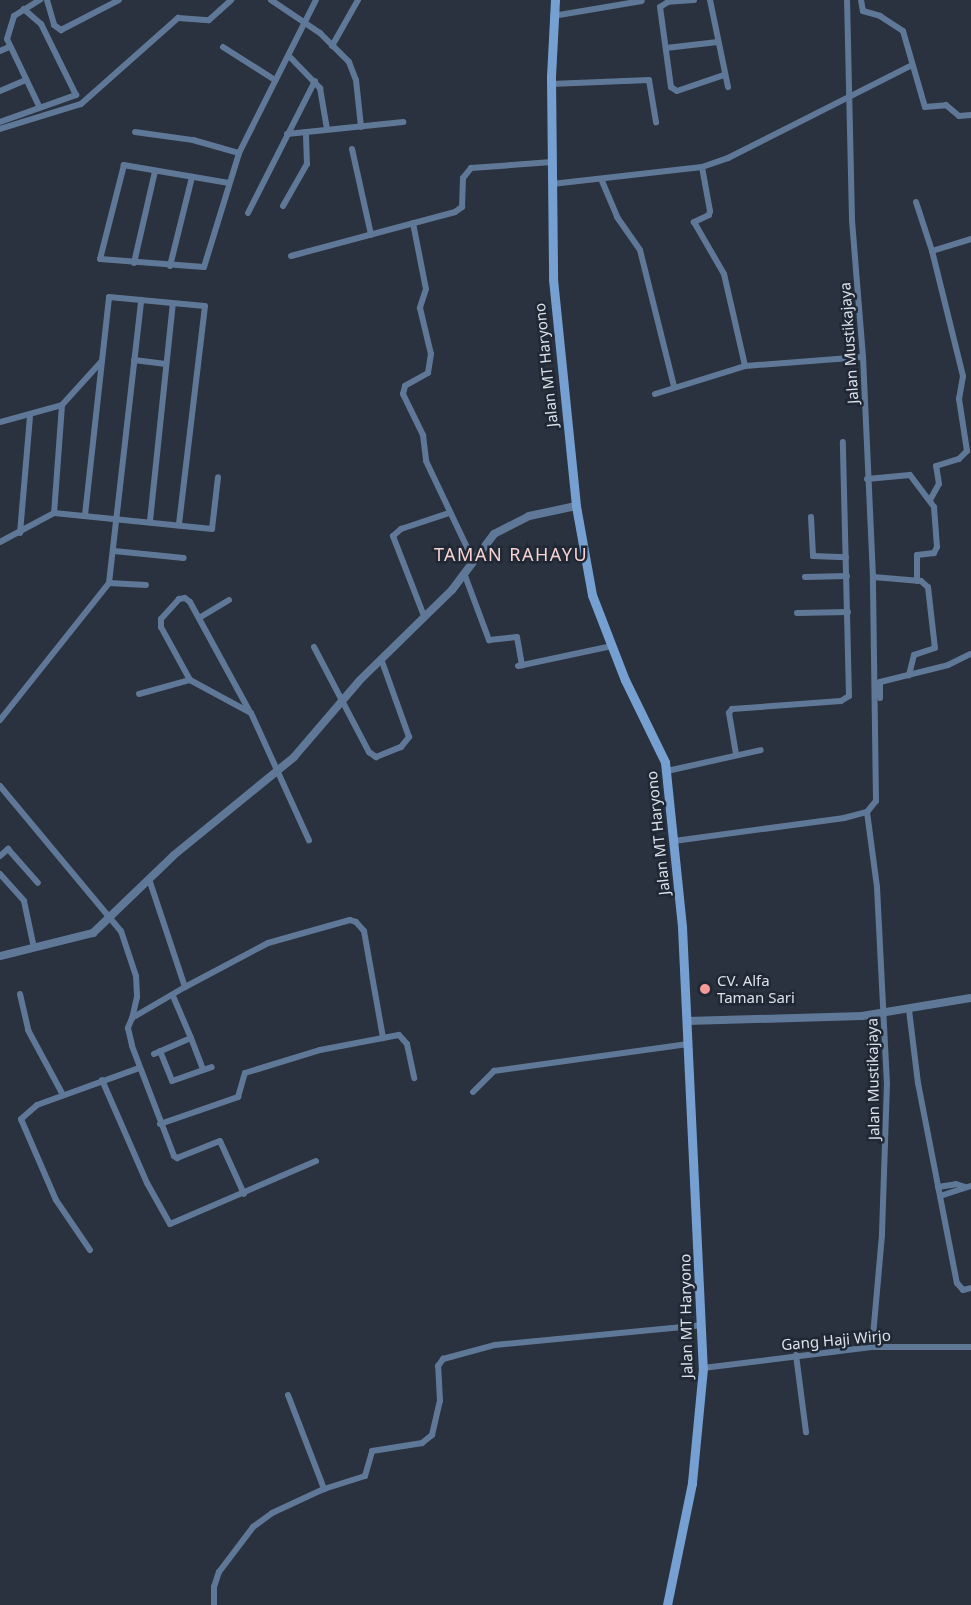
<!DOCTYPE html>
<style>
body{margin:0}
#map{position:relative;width:971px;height:1605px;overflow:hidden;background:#29323e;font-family:"Noto Sans",sans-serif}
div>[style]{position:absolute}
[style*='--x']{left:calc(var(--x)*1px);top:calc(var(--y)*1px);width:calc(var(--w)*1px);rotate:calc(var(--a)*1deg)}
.minor>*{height:6px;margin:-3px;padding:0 3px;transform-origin:3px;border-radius:3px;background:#5f7898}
.tertiary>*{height:8px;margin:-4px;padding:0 4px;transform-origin:4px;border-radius:4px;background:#5f7898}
.secondary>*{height:9px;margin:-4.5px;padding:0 4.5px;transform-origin:4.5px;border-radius:4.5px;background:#77a0d2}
.dots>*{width:16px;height:16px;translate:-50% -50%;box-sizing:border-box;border:3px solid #1f2834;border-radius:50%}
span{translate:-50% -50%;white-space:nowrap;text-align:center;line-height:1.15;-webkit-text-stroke:5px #1f2834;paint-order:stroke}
.street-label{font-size:15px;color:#dbe1e9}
.poi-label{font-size:15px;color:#dbe1e9}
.left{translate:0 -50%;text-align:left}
.quarter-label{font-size:18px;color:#f6d3d0;letter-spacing:1.5px}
</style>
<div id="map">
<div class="minor">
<i style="--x:47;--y:0;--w:26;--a:74"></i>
<i style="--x:54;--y:25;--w:9;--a:36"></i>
<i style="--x:61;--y:30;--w:65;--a:-27.3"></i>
<i style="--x:271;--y:0;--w:59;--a:34"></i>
<i style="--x:320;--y:33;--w:41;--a:45"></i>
<i style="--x:349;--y:62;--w:19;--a:69"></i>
<i style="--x:356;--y:80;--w:47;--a:83.9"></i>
<i style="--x:694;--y:0;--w:26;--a:176"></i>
<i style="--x:668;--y:2;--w:9;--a:148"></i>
<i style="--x:660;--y:7;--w:81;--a:82.2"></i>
<i style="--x:671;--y:87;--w:7;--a:34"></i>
<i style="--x:677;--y:91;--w:50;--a:-18.8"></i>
<i style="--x:710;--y:0;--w:89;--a:78.3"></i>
<i style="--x:861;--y:0;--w:11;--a:80"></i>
<i style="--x:863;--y:11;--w:18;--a:16"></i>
<i style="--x:880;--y:16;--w:27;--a:33"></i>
<i style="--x:903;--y:31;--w:79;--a:73.9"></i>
<i style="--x:925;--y:107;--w:21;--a:-5"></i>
<i style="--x:946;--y:105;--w:17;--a:40"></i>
<i style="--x:959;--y:116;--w:12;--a:-5"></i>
<i style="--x:553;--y:16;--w:90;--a:-9.6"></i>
<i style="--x:332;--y:46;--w:53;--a:-60.5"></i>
<i style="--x:223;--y:47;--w:62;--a:32.4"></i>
<i style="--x:666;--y:48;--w:52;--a:-6.6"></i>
<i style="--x:0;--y:51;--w:10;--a:-24"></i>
<i style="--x:289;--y:56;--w:45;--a:45.9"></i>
<i style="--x:320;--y:88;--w:42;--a:80.3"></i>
<i style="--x:551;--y:84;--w:98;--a:-2.3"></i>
<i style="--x:649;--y:80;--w:43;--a:80.5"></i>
<i style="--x:0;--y:91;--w:28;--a:-23"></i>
<i style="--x:39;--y:106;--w:74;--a:-115.5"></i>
<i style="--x:7;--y:39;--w:24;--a:-73"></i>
<i style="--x:14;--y:16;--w:31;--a:-32"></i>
<i style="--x:0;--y:122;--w:81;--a:-19.6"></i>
<i style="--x:76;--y:95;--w:79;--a:-116.2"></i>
<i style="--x:41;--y:24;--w:23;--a:-139"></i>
<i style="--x:0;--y:129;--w:85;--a:-17.2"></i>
<i style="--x:81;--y:104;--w:130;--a:-41.6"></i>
<i style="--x:178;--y:18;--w:31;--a:4"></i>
<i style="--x:209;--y:20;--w:30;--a:-42"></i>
<i style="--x:135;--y:132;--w:59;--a:7.9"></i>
<i style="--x:193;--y:140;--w:48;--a:15.8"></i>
<i style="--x:239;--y:153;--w:171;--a:-63.3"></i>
<i style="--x:287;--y:134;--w:117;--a:-5.9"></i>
<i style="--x:352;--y:149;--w:88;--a:77.5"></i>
<i style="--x:702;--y:167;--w:45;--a:79.7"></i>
<i style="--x:710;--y:211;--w:4;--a:104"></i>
<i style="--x:709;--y:215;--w:17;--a:155"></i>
<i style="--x:694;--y:222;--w:60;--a:60"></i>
<i style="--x:724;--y:274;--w:94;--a:77.1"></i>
<i style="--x:602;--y:181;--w:39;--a:67"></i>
<i style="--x:617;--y:217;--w:40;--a:55.1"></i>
<i style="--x:640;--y:250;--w:140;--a:76"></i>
<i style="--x:229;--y:183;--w:107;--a:-170.3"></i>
<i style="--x:124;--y:165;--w:97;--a:104.3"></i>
<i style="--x:100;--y:259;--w:104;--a:4.4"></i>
<i style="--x:204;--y:267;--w:119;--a:-72.9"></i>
<i style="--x:552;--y:184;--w:151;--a:-6.5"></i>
<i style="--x:702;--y:167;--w:28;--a:-19"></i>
<i style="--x:728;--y:158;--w:206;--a:-26.8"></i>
<i style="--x:916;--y:202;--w:52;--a:71.9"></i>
<i style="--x:283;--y:206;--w:48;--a:-60.3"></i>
<i style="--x:307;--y:164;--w:32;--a:-92"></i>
<i style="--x:248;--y:213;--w:148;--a:-63.1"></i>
<i style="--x:413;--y:223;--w:67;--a:78.9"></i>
<i style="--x:426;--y:289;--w:20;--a:108"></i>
<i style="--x:420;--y:308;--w:47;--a:76.6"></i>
<i style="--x:431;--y:354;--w:19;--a:99"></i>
<i style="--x:428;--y:373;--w:26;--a:151"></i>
<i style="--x:405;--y:386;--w:8;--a:104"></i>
<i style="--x:403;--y:394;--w:46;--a:64"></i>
<i style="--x:423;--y:435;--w:26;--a:83"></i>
<i style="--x:426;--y:461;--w:107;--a:64.6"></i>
<i style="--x:291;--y:256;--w:170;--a:-15"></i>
<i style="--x:455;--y:212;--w:9;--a:-36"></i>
<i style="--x:462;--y:207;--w:29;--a:-88"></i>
<i style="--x:463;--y:178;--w:13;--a:-51"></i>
<i style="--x:471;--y:168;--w:81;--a:-4.2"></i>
<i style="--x:134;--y:263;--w:94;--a:-77.1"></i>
<i style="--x:170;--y:266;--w:92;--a:-76.1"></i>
<i style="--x:134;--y:360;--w:32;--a:7"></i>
<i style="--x:655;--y:394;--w:94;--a:-17.3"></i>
<i style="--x:745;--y:366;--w:118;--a:-4.4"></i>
<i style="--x:62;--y:405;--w:108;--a:94.2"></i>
<i style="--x:54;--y:513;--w:159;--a:5.8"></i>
<i style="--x:212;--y:529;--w:52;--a:-83.4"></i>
<i style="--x:0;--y:422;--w:64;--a:-15.3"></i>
<i style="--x:62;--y:405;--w:58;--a:-47.8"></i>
<i style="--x:867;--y:479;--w:43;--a:-5.3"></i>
<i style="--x:910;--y:475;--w:40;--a:53"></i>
<i style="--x:934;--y:507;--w:40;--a:85.7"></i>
<i style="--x:937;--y:547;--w:7;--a:117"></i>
<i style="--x:934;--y:553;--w:17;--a:173"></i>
<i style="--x:917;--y:555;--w:26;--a:90"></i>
<i style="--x:930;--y:500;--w:18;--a:-61"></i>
<i style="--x:939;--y:484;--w:18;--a:-99"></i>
<i style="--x:936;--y:466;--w:24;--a:-17"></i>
<i style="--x:959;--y:459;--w:11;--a:-45"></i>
<i style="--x:967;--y:451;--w:53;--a:-98.7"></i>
<i style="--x:959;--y:399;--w:23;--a:-80"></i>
<i style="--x:963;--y:376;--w:129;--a:-103.9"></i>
<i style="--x:932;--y:251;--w:41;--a:-17.1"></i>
<i style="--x:85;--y:515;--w:219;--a:-83.7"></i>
<i style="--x:109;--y:297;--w:96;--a:5.4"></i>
<i style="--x:205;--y:306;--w:221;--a:96.8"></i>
<i style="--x:811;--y:517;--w:39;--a:87"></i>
<i style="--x:813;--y:556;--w:33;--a:2"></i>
<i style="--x:150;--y:521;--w:219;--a:-84"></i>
<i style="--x:20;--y:533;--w:116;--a:-85.1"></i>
<i style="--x:0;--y:542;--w:61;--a:-28.2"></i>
<i style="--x:114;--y:551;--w:70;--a:5.7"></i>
<i style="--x:464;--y:573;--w:72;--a:69.5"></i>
<i style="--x:489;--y:640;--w:28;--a:-6"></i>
<i style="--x:517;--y:637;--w:29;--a:80"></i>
<i style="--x:805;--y:577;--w:42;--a:-1.4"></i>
<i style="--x:873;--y:577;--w:48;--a:4.8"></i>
<i style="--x:921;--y:581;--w:9;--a:41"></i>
<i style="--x:928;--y:587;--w:61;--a:83.5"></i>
<i style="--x:935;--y:648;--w:22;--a:162"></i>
<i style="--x:914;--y:655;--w:21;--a:104"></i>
<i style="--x:109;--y:583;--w:37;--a:3"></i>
<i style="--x:797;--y:613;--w:51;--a:-1.1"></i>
<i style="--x:424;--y:616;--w:86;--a:-111.2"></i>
<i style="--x:393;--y:536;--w:11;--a:-41"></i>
<i style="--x:401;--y:529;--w:51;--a:-18.4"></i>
<i style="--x:199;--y:618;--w:35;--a:-31"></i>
<i style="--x:314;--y:647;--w:119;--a:62.4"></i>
<i style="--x:369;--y:752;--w:9;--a:36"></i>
<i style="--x:376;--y:757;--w:27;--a:-22"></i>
<i style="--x:401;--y:747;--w:13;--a:-51"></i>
<i style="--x:409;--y:737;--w:83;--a:-109.7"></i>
<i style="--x:518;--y:666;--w:96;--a:-12"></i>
<i style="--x:190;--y:680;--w:60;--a:-118.7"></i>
<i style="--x:161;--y:627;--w:8;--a:-90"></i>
<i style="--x:161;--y:619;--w:27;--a:-48"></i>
<i style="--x:179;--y:599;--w:6;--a:-9"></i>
<i style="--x:185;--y:598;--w:6;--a:39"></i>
<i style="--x:190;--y:602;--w:123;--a:61.4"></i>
<i style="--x:139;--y:694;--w:53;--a:-15.4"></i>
<i style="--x:190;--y:680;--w:69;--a:28.4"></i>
<i style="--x:251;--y:713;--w:140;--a:65.5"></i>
<i style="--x:880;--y:698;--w:16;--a:-90"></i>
<i style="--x:880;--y:682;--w:70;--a:-14"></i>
<i style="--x:948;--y:665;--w:25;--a:-26"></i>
<i style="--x:0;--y:720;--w:175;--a:-51.5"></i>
<i style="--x:109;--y:583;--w:285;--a:-83.5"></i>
<i style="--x:736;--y:754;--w:42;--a:-99.7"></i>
<i style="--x:729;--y:713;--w:5;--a:-53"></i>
<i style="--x:732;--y:709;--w:109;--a:-4.2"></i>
<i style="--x:841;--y:701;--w:9;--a:-32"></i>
<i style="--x:849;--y:696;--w:254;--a:-91.4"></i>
<i style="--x:667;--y:771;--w:96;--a:-12.6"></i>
<i style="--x:0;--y:786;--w:189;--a:50.2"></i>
<i style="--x:121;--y:931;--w:47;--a:71.6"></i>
<i style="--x:136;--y:976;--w:21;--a:87"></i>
<i style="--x:137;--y:997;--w:22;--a:103"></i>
<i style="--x:867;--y:812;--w:76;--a:82.4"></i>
<i style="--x:877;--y:887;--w:196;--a:87.1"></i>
<i style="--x:887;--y:1083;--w:152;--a:91.9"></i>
<i style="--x:882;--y:1235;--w:112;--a:95.1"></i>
<i style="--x:674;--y:841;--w:172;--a:-7.7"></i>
<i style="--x:844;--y:818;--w:24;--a:-15"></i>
<i style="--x:867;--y:812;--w:14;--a:-51"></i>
<i style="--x:876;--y:801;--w:224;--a:-90.8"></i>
<i style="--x:873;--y:577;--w:220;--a:-92.6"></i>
<i style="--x:863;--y:357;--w:138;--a:-94.6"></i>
<i style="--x:852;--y:219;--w:219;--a:-91.3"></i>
<i style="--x:0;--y:856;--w:11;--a:-41"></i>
<i style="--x:8;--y:849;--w:45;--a:48.6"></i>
<i style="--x:0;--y:874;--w:36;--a:48"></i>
<i style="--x:24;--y:901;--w:48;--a:78"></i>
<i style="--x:149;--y:879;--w:114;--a:71.6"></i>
<i style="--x:185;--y:987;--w:61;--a:149.7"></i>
<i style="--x:132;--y:1018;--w:11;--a:112"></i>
<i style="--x:128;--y:1028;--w:18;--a:77"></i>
<i style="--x:132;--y:1046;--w:118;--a:69.1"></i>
<i style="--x:174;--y:1156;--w:4;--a:34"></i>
<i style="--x:177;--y:1158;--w:46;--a:-21.6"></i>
<i style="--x:220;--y:1141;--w:58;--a:65.6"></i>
<i style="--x:185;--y:987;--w:94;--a:-27.9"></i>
<i style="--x:268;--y:943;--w:85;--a:-15.7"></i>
<i style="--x:350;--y:920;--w:6;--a:18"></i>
<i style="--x:356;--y:922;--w:12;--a:48"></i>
<i style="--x:364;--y:931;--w:109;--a:79.9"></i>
<i style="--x:20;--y:994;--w:37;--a:77"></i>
<i style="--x:28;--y:1030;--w:74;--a:61.7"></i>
<i style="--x:909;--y:1010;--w:74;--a:83"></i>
<i style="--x:918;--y:1083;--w:204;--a:79"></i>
<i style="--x:957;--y:1283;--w:9;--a:49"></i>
<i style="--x:963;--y:1290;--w:8;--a:-14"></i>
<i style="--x:191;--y:1038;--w:34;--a:69"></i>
<i style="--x:160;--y:1051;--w:32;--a:68"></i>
<i style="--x:172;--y:1081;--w:42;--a:-19.3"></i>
<i style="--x:154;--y:1054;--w:40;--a:-23.4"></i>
<i style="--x:191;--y:1038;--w:46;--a:-113.2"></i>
<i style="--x:102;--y:1080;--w:112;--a:66.4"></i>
<i style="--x:147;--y:1183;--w:47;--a:60.7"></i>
<i style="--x:170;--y:1224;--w:159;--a:-23.3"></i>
<i style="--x:473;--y:1092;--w:30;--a:-45"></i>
<i style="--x:494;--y:1071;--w:196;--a:-7.9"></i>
<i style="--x:160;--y:1124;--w:83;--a:-19.1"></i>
<i style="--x:238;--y:1097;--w:25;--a:-74"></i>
<i style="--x:245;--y:1073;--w:78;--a:-17"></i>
<i style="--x:320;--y:1050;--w:80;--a:-10.8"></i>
<i style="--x:399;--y:1035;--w:12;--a:48"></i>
<i style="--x:407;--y:1044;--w:35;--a:78"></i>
<i style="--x:938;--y:1187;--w:18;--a:-9"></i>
<i style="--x:956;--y:1184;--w:9;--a:18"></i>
<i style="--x:940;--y:1196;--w:33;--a:-18"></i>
<i style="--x:90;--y:1250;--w:60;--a:-124.2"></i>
<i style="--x:56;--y:1200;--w:88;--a:-113.4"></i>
<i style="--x:21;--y:1119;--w:21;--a:-41"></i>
<i style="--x:37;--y:1105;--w:109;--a:-19.9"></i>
<i style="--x:796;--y:1355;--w:78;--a:82.6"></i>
<i style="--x:703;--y:1368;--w:170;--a:-7.1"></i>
<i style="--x:872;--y:1347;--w:99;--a:0"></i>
<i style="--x:288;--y:1395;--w:101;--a:69"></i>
<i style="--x:214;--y:1605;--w:18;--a:-90"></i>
<i style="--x:214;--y:1587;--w:16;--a:-72"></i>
<i style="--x:219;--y:1572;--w:56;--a:-52.9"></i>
<i style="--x:253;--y:1527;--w:24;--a:-36"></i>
<i style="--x:272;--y:1513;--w:57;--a:-24.8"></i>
<i style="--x:324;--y:1489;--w:43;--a:-17.6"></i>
<i style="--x:365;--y:1476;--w:26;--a:-74"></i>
<i style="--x:372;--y:1451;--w:51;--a:-9.1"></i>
<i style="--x:422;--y:1443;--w:13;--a:-39"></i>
<i style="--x:432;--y:1435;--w:35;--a:-77"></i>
<i style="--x:440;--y:1401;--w:35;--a:-93"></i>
<i style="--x:438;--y:1366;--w:9;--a:-54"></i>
<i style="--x:443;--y:1359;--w:54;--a:-15.1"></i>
<i style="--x:495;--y:1345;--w:207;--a:-5.5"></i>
</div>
<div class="tertiary">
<i style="--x:0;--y:956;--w:96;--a:-13.9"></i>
<i style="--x:93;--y:933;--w:112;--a:-43.9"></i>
<i style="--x:174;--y:855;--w:155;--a:-39.2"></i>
<i style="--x:294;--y:757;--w:101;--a:-49.4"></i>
<i style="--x:360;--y:680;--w:129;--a:-44.4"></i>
<i style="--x:452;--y:590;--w:70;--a:-53.1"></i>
<i style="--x:494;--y:534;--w:39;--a:-27"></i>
<i style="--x:529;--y:516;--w:48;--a:-12"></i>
<i style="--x:687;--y:1021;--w:175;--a:-1.6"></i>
<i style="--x:862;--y:1016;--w:110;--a:-9.4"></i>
</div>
<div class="secondary">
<i style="--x:555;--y:0;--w:77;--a:93"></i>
<i style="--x:551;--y:77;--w:202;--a:89.4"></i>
<i style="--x:553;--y:279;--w:228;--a:84.2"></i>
<i style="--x:576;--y:506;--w:90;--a:79.8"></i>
<i style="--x:592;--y:595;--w:91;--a:68.8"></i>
<i style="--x:625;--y:680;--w:91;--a:64"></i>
<i style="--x:665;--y:762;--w:166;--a:84.1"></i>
<i style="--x:682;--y:927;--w:441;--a:87.3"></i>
<i style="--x:703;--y:1368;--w:116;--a:95.5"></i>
<i style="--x:692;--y:1483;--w:125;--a:101.6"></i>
</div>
<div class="dots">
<i style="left:705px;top:989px;background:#f59b97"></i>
</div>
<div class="street-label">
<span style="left:849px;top:343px;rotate:-94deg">Jalan Mustikajaya</span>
<span style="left:546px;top:365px;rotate:-96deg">Jalan MT Haryono</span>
<span style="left:658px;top:833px;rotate:-96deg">Jalan MT Haryono</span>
<span style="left:873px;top:1079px;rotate:-91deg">Jalan Mustikajaya</span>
<span style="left:686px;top:1316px;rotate:-91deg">Jalan MT Haryono</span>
<span style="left:836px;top:1340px;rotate:-5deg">Gang Haji Wirjo</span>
</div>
<div class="poi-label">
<span class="left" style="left:717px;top:989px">CV. Alfa<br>Taman Sari</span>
</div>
<div class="quarter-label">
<span style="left:511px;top:554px">TAMAN RAHAYU</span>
</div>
</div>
